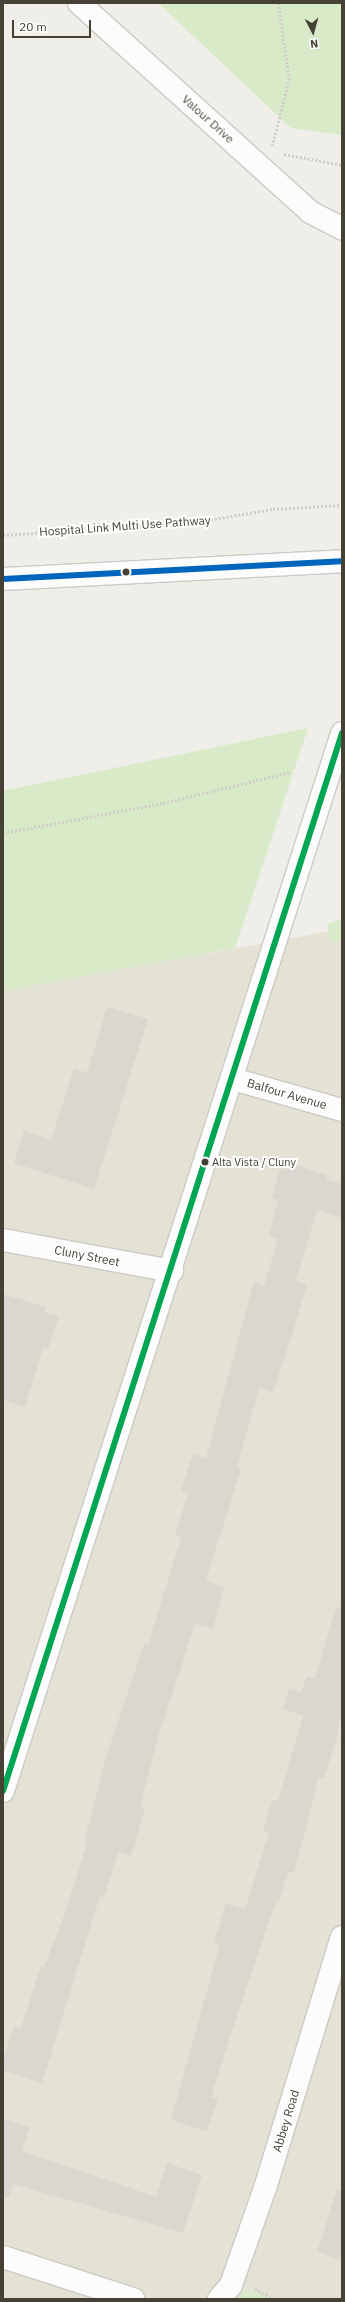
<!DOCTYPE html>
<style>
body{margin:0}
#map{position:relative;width:345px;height:2302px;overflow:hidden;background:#f0eee8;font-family:"IBM Plex Sans",sans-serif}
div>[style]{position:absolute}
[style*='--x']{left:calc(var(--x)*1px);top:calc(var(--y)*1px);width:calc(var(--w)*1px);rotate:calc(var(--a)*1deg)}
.residential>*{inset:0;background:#e4e1d5}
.green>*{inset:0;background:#d8eac8}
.building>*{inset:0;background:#d9d7d0}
.path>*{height:2.5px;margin-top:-1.25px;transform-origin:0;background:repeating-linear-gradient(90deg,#d1cec9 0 2px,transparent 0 4px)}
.roads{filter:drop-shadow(1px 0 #cccac4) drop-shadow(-1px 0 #cccac4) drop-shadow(0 1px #cccac4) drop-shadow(0 -1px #cccac4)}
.minor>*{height:22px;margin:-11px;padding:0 11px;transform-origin:11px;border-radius:11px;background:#fdfcfc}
.bus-1>*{height:6px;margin:-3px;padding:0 3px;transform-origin:3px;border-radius:3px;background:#00a651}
.bus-2>*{height:6px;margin:-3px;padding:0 3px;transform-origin:3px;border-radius:3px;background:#0065bd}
.dots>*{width:11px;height:11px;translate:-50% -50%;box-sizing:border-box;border:2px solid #fff;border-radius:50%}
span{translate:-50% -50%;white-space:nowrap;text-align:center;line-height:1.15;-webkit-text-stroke:4px #fff;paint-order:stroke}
.bus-label{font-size:11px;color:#454134}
.left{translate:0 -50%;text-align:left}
.street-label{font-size:12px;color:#454134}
.frame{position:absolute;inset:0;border:4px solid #454134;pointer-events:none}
.north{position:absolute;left:293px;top:12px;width:40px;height:40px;-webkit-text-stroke:3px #fff;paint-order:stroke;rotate:174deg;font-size:11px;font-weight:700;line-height:16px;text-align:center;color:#454134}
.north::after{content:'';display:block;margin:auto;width:14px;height:18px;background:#454134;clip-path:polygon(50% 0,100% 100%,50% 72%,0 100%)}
.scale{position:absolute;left:12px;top:20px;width:79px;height:18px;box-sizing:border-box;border:2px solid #454134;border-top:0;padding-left:5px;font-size:12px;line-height:14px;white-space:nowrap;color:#454134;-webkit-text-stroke:3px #fff;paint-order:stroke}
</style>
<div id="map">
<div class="residential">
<i style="clip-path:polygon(342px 929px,342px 2299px,278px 2299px,242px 2290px,237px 2299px,3px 2299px,3px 991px)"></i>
</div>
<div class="green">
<i style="clip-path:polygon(158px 3px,342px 3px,342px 135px,291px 128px)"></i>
<i style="clip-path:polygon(308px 728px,235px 948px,3px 991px,3px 791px)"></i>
<i style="clip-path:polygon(342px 919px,342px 941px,331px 942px,327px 924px)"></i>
<i style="clip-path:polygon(242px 2290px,278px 2299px,237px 2299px)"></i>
</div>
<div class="building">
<i style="clip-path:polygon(107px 1007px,148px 1019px,94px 1189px,14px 1163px,24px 1131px,51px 1140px,74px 1068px,87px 1073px)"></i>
<i style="clip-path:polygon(288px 1163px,327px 1175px,326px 1179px,342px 1184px,342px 1218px,317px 1210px,296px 1281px,307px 1285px,293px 1331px,273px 1392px,259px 1388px,237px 1467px,241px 1469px,206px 1580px,224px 1587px,213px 1629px,195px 1624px,158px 1737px,140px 1806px,145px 1808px,131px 1856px,118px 1852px,104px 1897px,100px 1896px,42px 2083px,3px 2070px,3px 2060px,14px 2026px,21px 2028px,41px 1965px,44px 1967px,65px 1913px,87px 1843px,84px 1842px,106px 1757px,144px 1644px,148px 1646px,181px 1537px,175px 1535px,188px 1493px,181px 1491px,193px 1454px,206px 1458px,254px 1282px,264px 1286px,278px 1239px,269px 1236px,278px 1200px,272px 1198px,280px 1168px,286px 1170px)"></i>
<i style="clip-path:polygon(3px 1294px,46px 1307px,45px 1312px,59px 1316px,48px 1349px,43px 1348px,25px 1407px,3px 1400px)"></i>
<i style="clip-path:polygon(336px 1607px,342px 1608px,342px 1715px,335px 1744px,324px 1779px,319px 1777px,294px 1873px,288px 1872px,279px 1902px,276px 1901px,229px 2039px,211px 2097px,218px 2099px,207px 2131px,171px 2120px,220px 1944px,214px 1942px,226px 1903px,245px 1909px,269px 1833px,263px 1831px,272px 1800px,278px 1801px,303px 1716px,283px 1709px,289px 1688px,301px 1692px,307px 1676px,315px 1679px)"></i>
<i style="clip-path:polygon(3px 2119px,30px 2127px,22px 2151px,156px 2197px,167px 2163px,202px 2175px,183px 2233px,13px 2184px,8px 2198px,3px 2197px)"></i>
<i style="clip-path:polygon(337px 2189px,342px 2190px,342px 2260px,317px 2252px)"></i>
</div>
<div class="path">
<i style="--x:272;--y:146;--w:68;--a:-75.6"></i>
<i style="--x:289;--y:80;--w:78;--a:-98.1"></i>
<i style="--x:284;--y:154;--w:59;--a:10.7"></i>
<i style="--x:3;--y:535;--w:188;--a:-3.7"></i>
<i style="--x:191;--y:523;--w:83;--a:-9.7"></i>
<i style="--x:273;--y:509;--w:69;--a:-3.3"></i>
<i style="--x:3;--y:833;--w:163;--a:-10.6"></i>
<i style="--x:163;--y:803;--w:131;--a:-13.7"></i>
<i style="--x:255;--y:2289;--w:21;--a:28"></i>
</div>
<div class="roads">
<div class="minor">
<i style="--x:79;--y:3;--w:312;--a:42.1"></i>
<i style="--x:310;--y:212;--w:36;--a:27"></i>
<i style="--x:3;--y:579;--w:339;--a:-3"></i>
<i style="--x:233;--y:1079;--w:113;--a:15.9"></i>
<i style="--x:3;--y:1240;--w:172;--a:10.4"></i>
<i style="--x:3;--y:1791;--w:1111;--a:-72.23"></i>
<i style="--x:3;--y:2257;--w:137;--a:17.9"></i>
<i style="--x:219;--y:2299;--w:18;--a:-49"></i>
<i style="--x:231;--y:2285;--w:106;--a:-70.7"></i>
<i style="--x:266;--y:2185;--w:259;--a:-73"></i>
</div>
</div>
<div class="bus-1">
<i style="--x:3;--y:1791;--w:1111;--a:-72.23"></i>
</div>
<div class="bus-2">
<i style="--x:3;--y:579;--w:339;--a:-3"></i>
</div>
<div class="dots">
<i style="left:126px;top:572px;background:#454134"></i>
<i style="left:205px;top:1162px;background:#454134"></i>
</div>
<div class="bus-label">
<span class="left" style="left:212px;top:1162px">Alta Vista / Cluny</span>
</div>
<div class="street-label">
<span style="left:208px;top:119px;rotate:42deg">Valour Drive</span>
<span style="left:125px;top:526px;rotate:-4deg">Hospital Link Multi Use Pathway</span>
<span style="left:287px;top:1094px;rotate:16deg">Balfour Avenue</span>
<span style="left:87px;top:1256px;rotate:11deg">Cluny Street</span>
<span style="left:286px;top:2121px;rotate:-73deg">Abbey Road</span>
</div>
<div class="frame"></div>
<div class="north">N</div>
<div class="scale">20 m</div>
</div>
